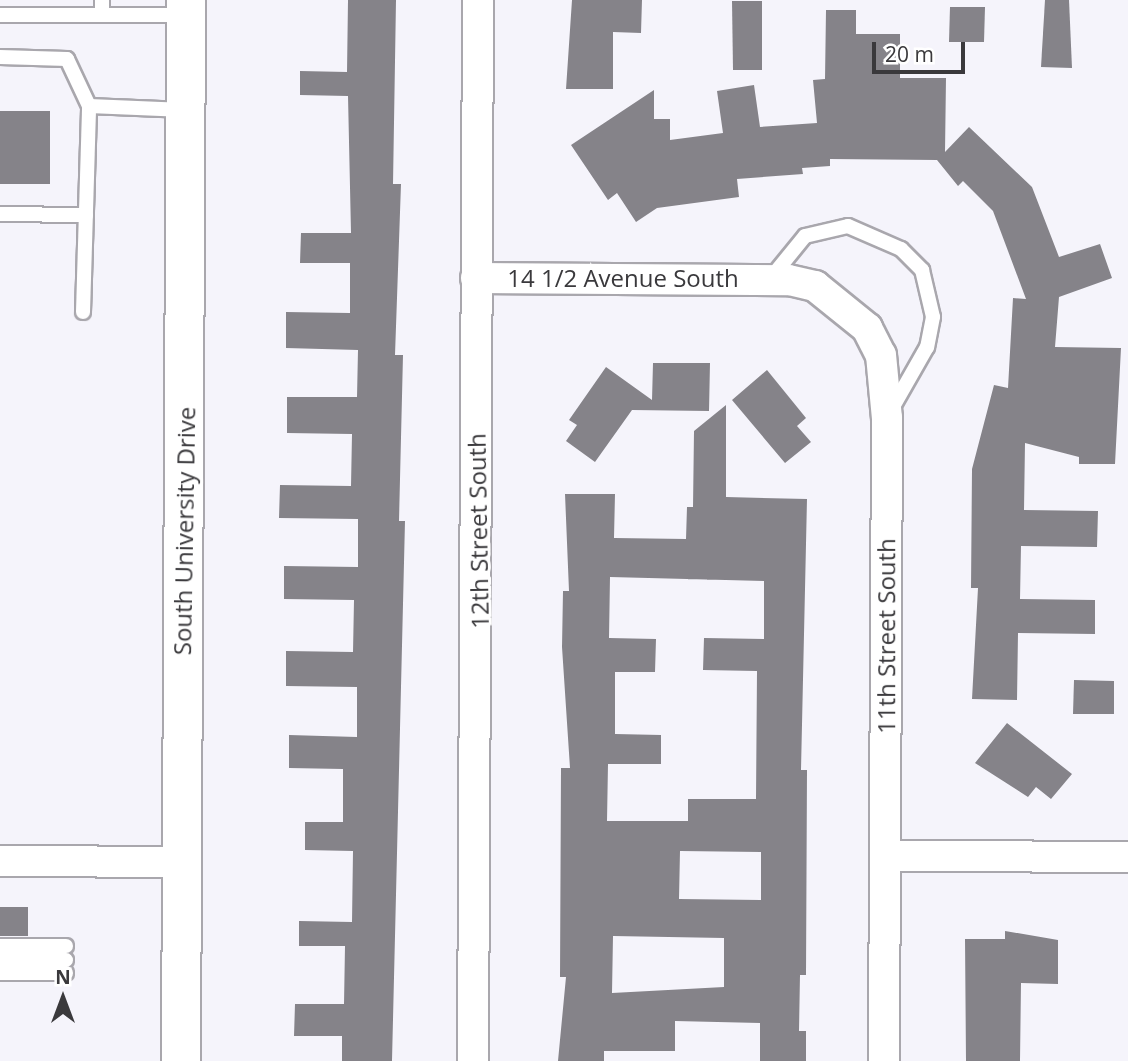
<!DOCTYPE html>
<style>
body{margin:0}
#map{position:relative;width:1128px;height:1061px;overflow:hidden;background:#f5f4fb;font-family:"Open Sans",sans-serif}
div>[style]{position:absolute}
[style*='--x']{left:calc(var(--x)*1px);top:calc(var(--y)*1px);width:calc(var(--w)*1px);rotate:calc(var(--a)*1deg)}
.building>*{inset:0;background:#858389}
.roads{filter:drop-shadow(2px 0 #a9a7ad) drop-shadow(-2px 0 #a9a7ad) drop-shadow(0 2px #a9a7ad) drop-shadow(0 -2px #a9a7ad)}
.service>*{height:14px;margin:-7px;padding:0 7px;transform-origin:7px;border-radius:7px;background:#fff}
.minor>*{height:30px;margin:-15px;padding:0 15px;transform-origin:15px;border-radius:15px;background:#fff}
.primary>*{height:38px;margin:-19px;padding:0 19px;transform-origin:19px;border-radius:19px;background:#fff}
span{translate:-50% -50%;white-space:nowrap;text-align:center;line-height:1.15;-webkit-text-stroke:6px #fff;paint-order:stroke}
.street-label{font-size:24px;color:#3a393c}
.north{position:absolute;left:28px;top:963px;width:70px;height:70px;-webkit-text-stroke:5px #fff;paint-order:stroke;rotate:0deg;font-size:19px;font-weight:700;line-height:28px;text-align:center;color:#3a393c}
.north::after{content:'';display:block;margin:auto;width:24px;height:32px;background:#3a393c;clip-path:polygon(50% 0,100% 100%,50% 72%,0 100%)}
.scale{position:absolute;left:872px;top:42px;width:93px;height:32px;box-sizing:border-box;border:4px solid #3a393c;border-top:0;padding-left:9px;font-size:21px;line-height:24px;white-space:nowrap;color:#3a393c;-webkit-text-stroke:5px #fff;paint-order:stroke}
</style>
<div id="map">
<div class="building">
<i style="clip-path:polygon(348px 0,396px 0,393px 184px,401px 184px,395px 355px,403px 355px,399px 521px,405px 521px,392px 1061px,342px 1061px,342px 1036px,294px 1036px,295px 1004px,344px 1004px,345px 946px,299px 946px,299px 921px,352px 922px,353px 851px,305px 850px,305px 822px,343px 822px,343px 769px,289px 768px,289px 735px,357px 737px,357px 687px,286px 686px,286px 651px,353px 652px,354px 600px,284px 599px,284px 566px,358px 567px,358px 519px,279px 518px,280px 485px,351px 486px,352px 434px,287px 433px,287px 397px,357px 397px,358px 350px,286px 348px,286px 312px,350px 313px,350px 263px,300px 263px,301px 233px,351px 233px,348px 96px,300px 95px,300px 71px,347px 72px)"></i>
<i style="clip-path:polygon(572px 0,642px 0,641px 33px,613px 32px,613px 89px,566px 89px)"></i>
<i style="clip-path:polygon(1045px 0,1069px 0,1072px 68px,1041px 67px)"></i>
<i style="clip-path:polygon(732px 1px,762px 1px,762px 70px,733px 70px)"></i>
<i style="clip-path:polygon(950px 7px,985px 7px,984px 42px,949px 42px)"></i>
<i style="clip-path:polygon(826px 10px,856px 10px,856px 34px,900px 34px,900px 78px,946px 78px,945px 152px,969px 127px,1032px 187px,1059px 257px,1100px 244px,1112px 278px,1059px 297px,1055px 347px,1121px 348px,1115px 464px,1079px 464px,1079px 457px,1025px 443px,1024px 510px,1098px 511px,1097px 547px,1021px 546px,1020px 599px,1095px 600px,1095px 634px,1018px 633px,1017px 700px,972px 699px,978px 588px,971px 588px,972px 469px,994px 385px,1008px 388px,1013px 298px,1026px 299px,993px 211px,963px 181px,958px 186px,937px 160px,830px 159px,830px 166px,802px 168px,803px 174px,737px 179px,739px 197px,657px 208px,636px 222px,617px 193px,608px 200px,571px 145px,654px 90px,654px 119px,670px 119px,670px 140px,723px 133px,717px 91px,754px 85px,760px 127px,817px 123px,813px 80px,825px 79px)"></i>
<i style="clip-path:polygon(0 111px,50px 111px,50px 184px,0 184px)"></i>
<i style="clip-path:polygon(653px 363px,710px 363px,709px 411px,632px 410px,595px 462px,566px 441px,577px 425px,569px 420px,606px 367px,652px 400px)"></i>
<i style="clip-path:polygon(767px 370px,806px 418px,797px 426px,811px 442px,785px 463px,732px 400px)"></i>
<i style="clip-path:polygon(evenodd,726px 405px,726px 497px,807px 499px,801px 770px,807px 770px,806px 975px,800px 975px,799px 1031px,806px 1031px,806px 1061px,760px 1061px,760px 1023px,675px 1021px,675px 1051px,604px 1051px,604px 1061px,558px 1061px,566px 977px,560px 977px,561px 768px,570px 768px,562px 647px,563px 591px,569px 591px,565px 494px,615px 494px,614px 538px,686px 539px,687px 507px,693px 507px,694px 431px,726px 405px,610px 577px,764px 581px,764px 639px,704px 638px,703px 670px,757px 671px,756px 799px,688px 799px,688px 821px,607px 821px,608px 764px,661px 764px,661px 735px,615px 734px,615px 672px,655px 672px,656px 639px,609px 638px,610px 577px,726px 405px,680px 851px,761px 852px,761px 900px,679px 899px,680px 851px,726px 405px,613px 936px,724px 938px,724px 987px,612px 993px,613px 936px)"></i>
<i style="clip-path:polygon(1074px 680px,1114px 681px,1114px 714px,1073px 714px)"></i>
<i style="clip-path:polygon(1007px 723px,1072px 774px,1051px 799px,1036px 787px,1028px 797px,975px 763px)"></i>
<i style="clip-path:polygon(0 907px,28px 907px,28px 936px,0 936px)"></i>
<i style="clip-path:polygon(1005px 931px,1058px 940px,1058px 984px,1021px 983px,1020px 1061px,966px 1061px,965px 939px,1005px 939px)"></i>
</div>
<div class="roads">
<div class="service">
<i style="--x:0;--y:15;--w:184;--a:0"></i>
<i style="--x:102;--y:15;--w:15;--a:-90"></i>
<i style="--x:0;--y:57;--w:67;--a:1.7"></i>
<i style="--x:67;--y:59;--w:52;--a:64.9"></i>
<i style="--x:89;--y:106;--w:96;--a:2.4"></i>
<i style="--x:0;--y:214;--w:86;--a:0.7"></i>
<i style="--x:770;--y:279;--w:55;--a:-50.9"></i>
<i style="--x:805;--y:236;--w:44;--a:-13.1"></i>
<i style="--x:848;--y:226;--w:58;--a:23.5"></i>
<i style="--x:901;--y:249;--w:30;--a:45"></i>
<i style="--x:922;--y:270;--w:48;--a:76.8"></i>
<i style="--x:933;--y:317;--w:31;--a:101"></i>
<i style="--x:927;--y:347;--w:73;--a:119.7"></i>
<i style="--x:83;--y:312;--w:206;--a:-88.3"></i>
<i style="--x:0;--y:946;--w:66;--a:0"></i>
<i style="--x:0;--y:959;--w:66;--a:0.9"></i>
<i style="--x:0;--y:973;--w:66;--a:0"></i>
</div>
<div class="minor">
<i style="--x:476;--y:278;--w:313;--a:0.4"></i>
<i style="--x:789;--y:280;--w:27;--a:13"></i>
<i style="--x:815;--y:286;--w:67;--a:38.9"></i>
<i style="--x:867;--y:328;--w:30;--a:63"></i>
<i style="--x:881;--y:355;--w:63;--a:84.6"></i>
<i style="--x:887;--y:418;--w:643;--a:90.27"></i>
<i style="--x:885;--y:856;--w:243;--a:0.2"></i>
<i style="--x:0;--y:861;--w:181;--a:0.3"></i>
<i style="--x:473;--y:1061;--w:1061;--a:-89.73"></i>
</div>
<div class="primary">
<i style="--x:181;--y:1061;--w:1061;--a:-89.73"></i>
</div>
</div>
<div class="street-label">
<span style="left:623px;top:278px">14 1/2 Avenue South</span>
<span style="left:184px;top:531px;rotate:-89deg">South University Drive</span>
<span style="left:478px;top:531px;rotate:-91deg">12th Street South</span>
<span style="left:886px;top:636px;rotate:-90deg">11th Street South</span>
</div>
<div class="north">N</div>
<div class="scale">20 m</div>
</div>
